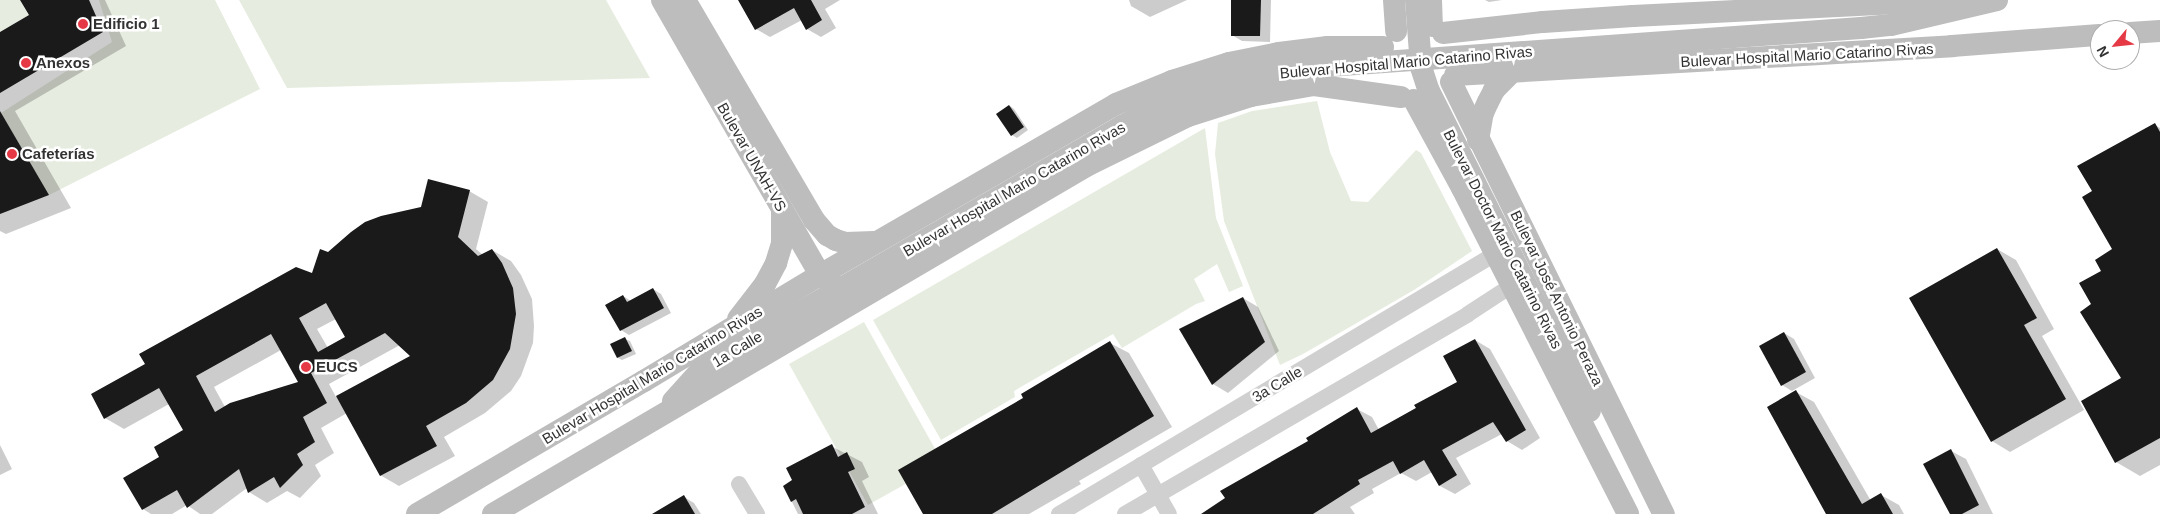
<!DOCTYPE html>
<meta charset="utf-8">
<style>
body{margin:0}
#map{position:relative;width:2160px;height:514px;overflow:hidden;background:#fff;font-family:Helvetica,sans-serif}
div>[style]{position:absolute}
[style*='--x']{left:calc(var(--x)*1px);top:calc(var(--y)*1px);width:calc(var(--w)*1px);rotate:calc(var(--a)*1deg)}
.green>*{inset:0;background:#e6ecdf}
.shadow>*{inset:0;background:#0003}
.building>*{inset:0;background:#1a1a1a}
.street>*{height:16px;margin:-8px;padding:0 8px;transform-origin:8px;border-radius:8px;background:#d0d0d0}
.secondary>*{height:22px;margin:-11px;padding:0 11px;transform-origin:11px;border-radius:11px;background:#bdbdbd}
.secondary-bridge>*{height:22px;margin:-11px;padding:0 11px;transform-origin:11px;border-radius:11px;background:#bdbdbd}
.dots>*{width:14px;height:14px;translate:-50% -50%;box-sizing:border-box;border:2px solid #fff;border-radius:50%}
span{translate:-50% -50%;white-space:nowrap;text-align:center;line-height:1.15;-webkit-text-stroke:5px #fff;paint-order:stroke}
.poi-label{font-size:15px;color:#333;font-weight:700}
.left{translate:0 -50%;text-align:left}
.street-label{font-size:15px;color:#333}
.north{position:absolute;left:2090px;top:20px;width:50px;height:50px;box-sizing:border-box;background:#fff;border:1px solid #adadad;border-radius:50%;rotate:242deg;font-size:14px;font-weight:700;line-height:20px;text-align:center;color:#333}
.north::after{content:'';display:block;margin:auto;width:18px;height:22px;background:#e63946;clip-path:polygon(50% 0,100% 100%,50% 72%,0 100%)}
</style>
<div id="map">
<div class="green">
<i style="clip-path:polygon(0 0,20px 0,29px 15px,0 32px)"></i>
<i style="clip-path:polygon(99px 0,215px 0,260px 89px,49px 195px,1px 113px,112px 42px)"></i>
<i style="clip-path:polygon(239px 0,606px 0,650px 78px,287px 88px)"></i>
<i style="clip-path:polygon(1317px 101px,1330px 152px,1351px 201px,1368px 202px,1416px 150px,1421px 153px,1472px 251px,1414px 290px,1303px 354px,1280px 365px,1224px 221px,1215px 154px,1218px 123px,1252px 111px)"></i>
<i style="clip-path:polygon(1205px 128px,1216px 218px,1243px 286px,1229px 292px,1217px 264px,1194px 279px,1205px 301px,1196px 304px,1122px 348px,1113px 334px,1014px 391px,1015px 397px,941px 440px,873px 320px)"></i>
<i style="clip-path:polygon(864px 322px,943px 463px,868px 505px,789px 364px)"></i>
</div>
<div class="shadow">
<i style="clip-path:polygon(22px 0,105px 0,126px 46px,15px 111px,71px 208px,6px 234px,0 231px,0 33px,31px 16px)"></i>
<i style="clip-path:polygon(752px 0,840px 0,825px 9px,836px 28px,821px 37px,807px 29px,802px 20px,770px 37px,756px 29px)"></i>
<i style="clip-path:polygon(1129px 0,1187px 0,1150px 17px,1131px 6px)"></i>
<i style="clip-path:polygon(1233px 0,1271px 0,1270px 42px,1242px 41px,1232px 35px)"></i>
<i style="clip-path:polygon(1485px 0,1502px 0,1489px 2px)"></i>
<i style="clip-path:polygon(1010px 106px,1014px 109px,1028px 130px,1017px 138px,1012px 135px)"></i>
<i style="clip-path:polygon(2155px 125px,2160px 128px,2160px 465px,2140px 476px,2116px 462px,2123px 379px,2092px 304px,2103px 272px,2114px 249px,2094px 192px)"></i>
<i style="clip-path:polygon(evenodd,469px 191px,488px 202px,476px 249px,483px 255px,492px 250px,511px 261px,521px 275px,532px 299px,534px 326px,533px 343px,521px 376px,511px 391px,485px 413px,444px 437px,455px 456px,399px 486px,380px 475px,347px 413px,321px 428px,334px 453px,315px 465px,321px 476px,300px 498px,287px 491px,267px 503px,249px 492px,247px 488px,212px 514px,200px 514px,187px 505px,172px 514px,151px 514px,143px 509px,161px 457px,185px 431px,169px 404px,124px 429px,105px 418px,313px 274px,328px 253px,422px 209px,469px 191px,336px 319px,347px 338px,328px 348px,317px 329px,336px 319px,469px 191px,400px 345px,412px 356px,336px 397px,329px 384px,400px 345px,469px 191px,281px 350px,300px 383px,225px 407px,214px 387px,281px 350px)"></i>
<i style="clip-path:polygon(1997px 249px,2016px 260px,2054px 329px,2042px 336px,2084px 410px,2010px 452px,1992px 441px)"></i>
<i style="clip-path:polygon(653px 289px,661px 294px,671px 313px,629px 335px,621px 330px,623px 296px,631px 301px)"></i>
<i style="clip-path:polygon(1243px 298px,1258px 307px,1279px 351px,1228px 393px,1213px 384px,1181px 330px)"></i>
<i style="clip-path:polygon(1784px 333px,1794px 339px,1815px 378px,1792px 391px,1782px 385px)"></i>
<i style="clip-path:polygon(625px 339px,630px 341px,636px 354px,622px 360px,618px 358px)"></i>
<i style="clip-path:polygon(1475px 340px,1490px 349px,1540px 438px,1522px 450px,1507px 441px,1502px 434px,1456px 458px,1471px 484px,1455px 494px,1440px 486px,1432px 472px,1416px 481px,1401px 473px,1372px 489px,1374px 493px,1350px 507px,1355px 514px,1203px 514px,1357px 409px,1372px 417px,1379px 430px,1459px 382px)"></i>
<i style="clip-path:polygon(1110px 343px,1129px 353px,1172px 427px,1079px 481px,1081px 484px,1029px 514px,925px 514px,1025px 398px)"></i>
<i style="clip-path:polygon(1796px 392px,1814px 402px,1871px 501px,1881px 495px,1899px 505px,1904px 514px,1828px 514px)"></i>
<i style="clip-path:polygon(0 445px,12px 469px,0 475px)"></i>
<i style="clip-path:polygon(831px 446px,862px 462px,869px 477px,862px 481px,878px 514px,798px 514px,784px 486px,794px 481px)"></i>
<i style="clip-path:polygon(1951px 451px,1966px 459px,1993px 514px,1951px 514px)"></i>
<i style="clip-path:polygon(684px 497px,694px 503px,701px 514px,654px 514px)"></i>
</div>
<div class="building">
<i style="clip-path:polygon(20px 0,89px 0,103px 32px,0 93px,0 32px,29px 15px)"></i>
<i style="clip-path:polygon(738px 0,811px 0,822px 20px,806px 30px,794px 8px,755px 30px)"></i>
<i style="clip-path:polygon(1231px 0,1261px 0,1260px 36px,1231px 36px)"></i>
<i style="clip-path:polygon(1009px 105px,1024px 127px,1011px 136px,996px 114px)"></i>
<i style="clip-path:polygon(0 111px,49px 195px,0 214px)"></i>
<i style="clip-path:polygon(2155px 123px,2160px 132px,2160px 438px,2115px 463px,2081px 401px,2121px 378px,2080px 312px,2091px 304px,2079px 283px,2101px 271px,2095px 260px,2112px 249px,2082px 197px,2092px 191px,2077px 166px)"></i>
<i style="clip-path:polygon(evenodd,428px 179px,470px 190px,458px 237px,478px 256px,492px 249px,502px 263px,513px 288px,516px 314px,510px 349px,493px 380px,466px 403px,426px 426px,437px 446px,380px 476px,336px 396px,410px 356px,385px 333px,311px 373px,327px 403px,303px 417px,315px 442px,297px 454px,303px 465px,280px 488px,274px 477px,248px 493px,239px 469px,187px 508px,177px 490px,142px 510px,123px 478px,159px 457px,154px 447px,183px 430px,159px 388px,104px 419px,91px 394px,145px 364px,139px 354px,296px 267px,312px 273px,320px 249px,328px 252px,351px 232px,365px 222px,381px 216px,421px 207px,428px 179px,326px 303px,345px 337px,318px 352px,299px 318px,326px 303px,428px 179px,271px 334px,298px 382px,230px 403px,215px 412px,196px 376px,271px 334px)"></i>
<i style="clip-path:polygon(1997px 248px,2037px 318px,2024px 325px,2066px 399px,1991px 442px,1909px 298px)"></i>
<i style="clip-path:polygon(653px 288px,664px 308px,620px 331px,605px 305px,623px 295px,627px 302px)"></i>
<i style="clip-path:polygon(1243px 297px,1265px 342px,1212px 385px,1179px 329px)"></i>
<i style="clip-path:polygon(1784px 332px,1806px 372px,1781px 386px,1759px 346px)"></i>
<i style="clip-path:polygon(625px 337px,632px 351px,617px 358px,610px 344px)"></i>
<i style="clip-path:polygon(1475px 339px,1526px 430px,1506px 442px,1493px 422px,1442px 450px,1457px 475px,1439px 486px,1424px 460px,1400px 474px,1393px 461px,1358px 480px,1360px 484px,1313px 514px,1201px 514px,1225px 498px,1220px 491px,1308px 441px,1306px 438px,1357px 407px,1371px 433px,1416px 408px,1414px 405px,1457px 382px,1443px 356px)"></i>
<i style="clip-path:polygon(1110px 341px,1154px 416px,992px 514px,923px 514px,898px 470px,1023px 398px,1021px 394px)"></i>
<i style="clip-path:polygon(1796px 390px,1862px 504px,1881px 493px,1893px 514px,1826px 514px,1767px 407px)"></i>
<i style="clip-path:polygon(832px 444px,838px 457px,847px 452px,855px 469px,848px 472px,865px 507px,852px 514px,803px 514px,796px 499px,791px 502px,783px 486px,792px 480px,786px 468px)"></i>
<i style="clip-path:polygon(1951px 449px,1979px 505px,1962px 514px,1950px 514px,1923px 464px)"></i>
<i style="clip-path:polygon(684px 495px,695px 514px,652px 514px)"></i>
</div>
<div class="street">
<i style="--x:1141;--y:465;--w:56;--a:60.3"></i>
<i style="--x:739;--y:484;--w:35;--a:59"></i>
<i style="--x:1059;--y:514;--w:508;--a:-30.81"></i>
<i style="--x:1125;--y:514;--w:397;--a:-30.2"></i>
<i style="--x:1468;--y:314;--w:51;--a:-33.1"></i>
<i style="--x:1511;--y:286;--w:12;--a:-42"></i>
</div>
<div class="secondary">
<i style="--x:662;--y:0;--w:317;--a:60.1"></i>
<i style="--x:820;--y:275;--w:15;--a:37"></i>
<i style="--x:685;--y:0;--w:255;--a:59.6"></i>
<i style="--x:814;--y:220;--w:20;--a:49"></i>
<i style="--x:827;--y:235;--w:10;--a:29"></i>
<i style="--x:836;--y:240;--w:10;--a:17"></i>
<i style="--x:846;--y:243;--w:28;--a:-2"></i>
<i style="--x:1394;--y:0;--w:31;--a:86"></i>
<i style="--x:1431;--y:0;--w:26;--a:88"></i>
<i style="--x:1861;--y:28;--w:30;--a:-6"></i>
<i style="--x:1891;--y:25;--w:109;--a:-13.3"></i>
<i style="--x:1443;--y:33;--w:101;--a:-6.3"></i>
<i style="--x:1543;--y:22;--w:90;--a:-3.8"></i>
<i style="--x:1633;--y:16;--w:331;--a:-2.8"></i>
<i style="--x:2130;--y:33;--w:30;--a:-4"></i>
<i style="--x:1455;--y:75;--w:498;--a:-3.3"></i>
<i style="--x:1952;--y:46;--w:148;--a:-4.3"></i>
<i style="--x:1451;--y:82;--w:482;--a:63.8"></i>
<i style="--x:1414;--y:100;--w:100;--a:61.4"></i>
<i style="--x:1462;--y:188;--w:366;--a:63"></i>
<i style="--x:1478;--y:140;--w:27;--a:-80"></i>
<i style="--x:1483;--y:113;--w:12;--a:-66"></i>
<i style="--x:1488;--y:102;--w:13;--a:-63"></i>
<i style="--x:1494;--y:90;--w:25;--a:-45"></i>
<i style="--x:738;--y:319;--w:44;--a:-52.4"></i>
<i style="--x:765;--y:284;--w:24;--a:-62"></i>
<i style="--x:776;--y:263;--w:21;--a:-73"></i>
<i style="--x:782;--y:243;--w:31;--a:-90"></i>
<i style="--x:673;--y:401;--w:40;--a:-48"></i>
<i style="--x:700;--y:371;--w:86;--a:-30.7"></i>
<i style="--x:417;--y:514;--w:263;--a:-30.4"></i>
<i style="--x:644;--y:381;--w:205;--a:-31.1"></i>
<i style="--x:820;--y:275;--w:342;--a:-30"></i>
<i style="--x:1116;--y:104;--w:61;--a:-22.3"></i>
<i style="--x:1172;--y:81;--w:60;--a:-17.5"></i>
<i style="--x:1229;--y:63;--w:51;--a:-11.3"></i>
<i style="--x:1279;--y:53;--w:49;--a:-7"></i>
<i style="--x:1328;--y:47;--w:55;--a:0"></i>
<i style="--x:493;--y:514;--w:690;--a:-30.39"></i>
<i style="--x:1088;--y:165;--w:111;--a:-26.1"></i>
<i style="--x:1188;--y:116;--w:66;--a:-17.6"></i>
<i style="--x:1251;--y:96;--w:64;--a:-9.9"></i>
<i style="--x:1314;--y:85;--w:88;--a:7.9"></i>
</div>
<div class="secondary-bridge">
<i style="--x:1416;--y:0;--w:67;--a:85.7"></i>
<i style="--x:1421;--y:67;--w:25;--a:72"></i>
<i style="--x:1429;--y:91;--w:358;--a:63.3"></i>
<i style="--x:774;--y:327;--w:402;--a:-30"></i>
<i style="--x:1122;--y:126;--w:41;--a:-27.8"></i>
<i style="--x:1158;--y:107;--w:65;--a:-20.7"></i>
<i style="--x:1219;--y:84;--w:83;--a:-11.2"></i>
<i style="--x:1300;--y:68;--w:562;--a:-4.08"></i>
</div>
<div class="dots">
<i style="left:83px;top:24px;background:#e63946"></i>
<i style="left:26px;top:63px;background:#e63946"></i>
<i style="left:12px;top:154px;background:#e63946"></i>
<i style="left:306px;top:367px;background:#e63946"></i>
</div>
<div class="poi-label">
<span class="left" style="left:93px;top:24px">Edificio 1</span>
<span class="left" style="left:36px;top:63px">Anexos</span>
<span class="left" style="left:22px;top:154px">Cafeterías</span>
<span class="left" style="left:316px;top:367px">EUCS</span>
</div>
<div class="street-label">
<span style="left:1807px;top:55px;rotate:-3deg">Bulevar Hospital Mario Catarino Rivas</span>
<span style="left:1406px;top:62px;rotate:-5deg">Bulevar Hospital Mario Catarino Rivas</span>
<span style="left:752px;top:157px;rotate:60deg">Bulevar UNAH-VS</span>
<span style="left:1014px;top:189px;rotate:-30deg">Bulevar Hospital Mario Catarino Rivas</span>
<span style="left:1503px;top:239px;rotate:63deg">Bulevar Doctor Mario Catarino Rivas</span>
<span style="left:1557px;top:298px;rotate:64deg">Bulevar José Antonio Peraza</span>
<span style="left:737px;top:349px;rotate:-31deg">1a Calle</span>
<span style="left:652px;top:375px;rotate:-31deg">Bulevar Hospital Mario Catarino Rivas</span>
<span style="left:1277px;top:384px;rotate:-31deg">3a Calle</span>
</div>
<div class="north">N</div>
</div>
